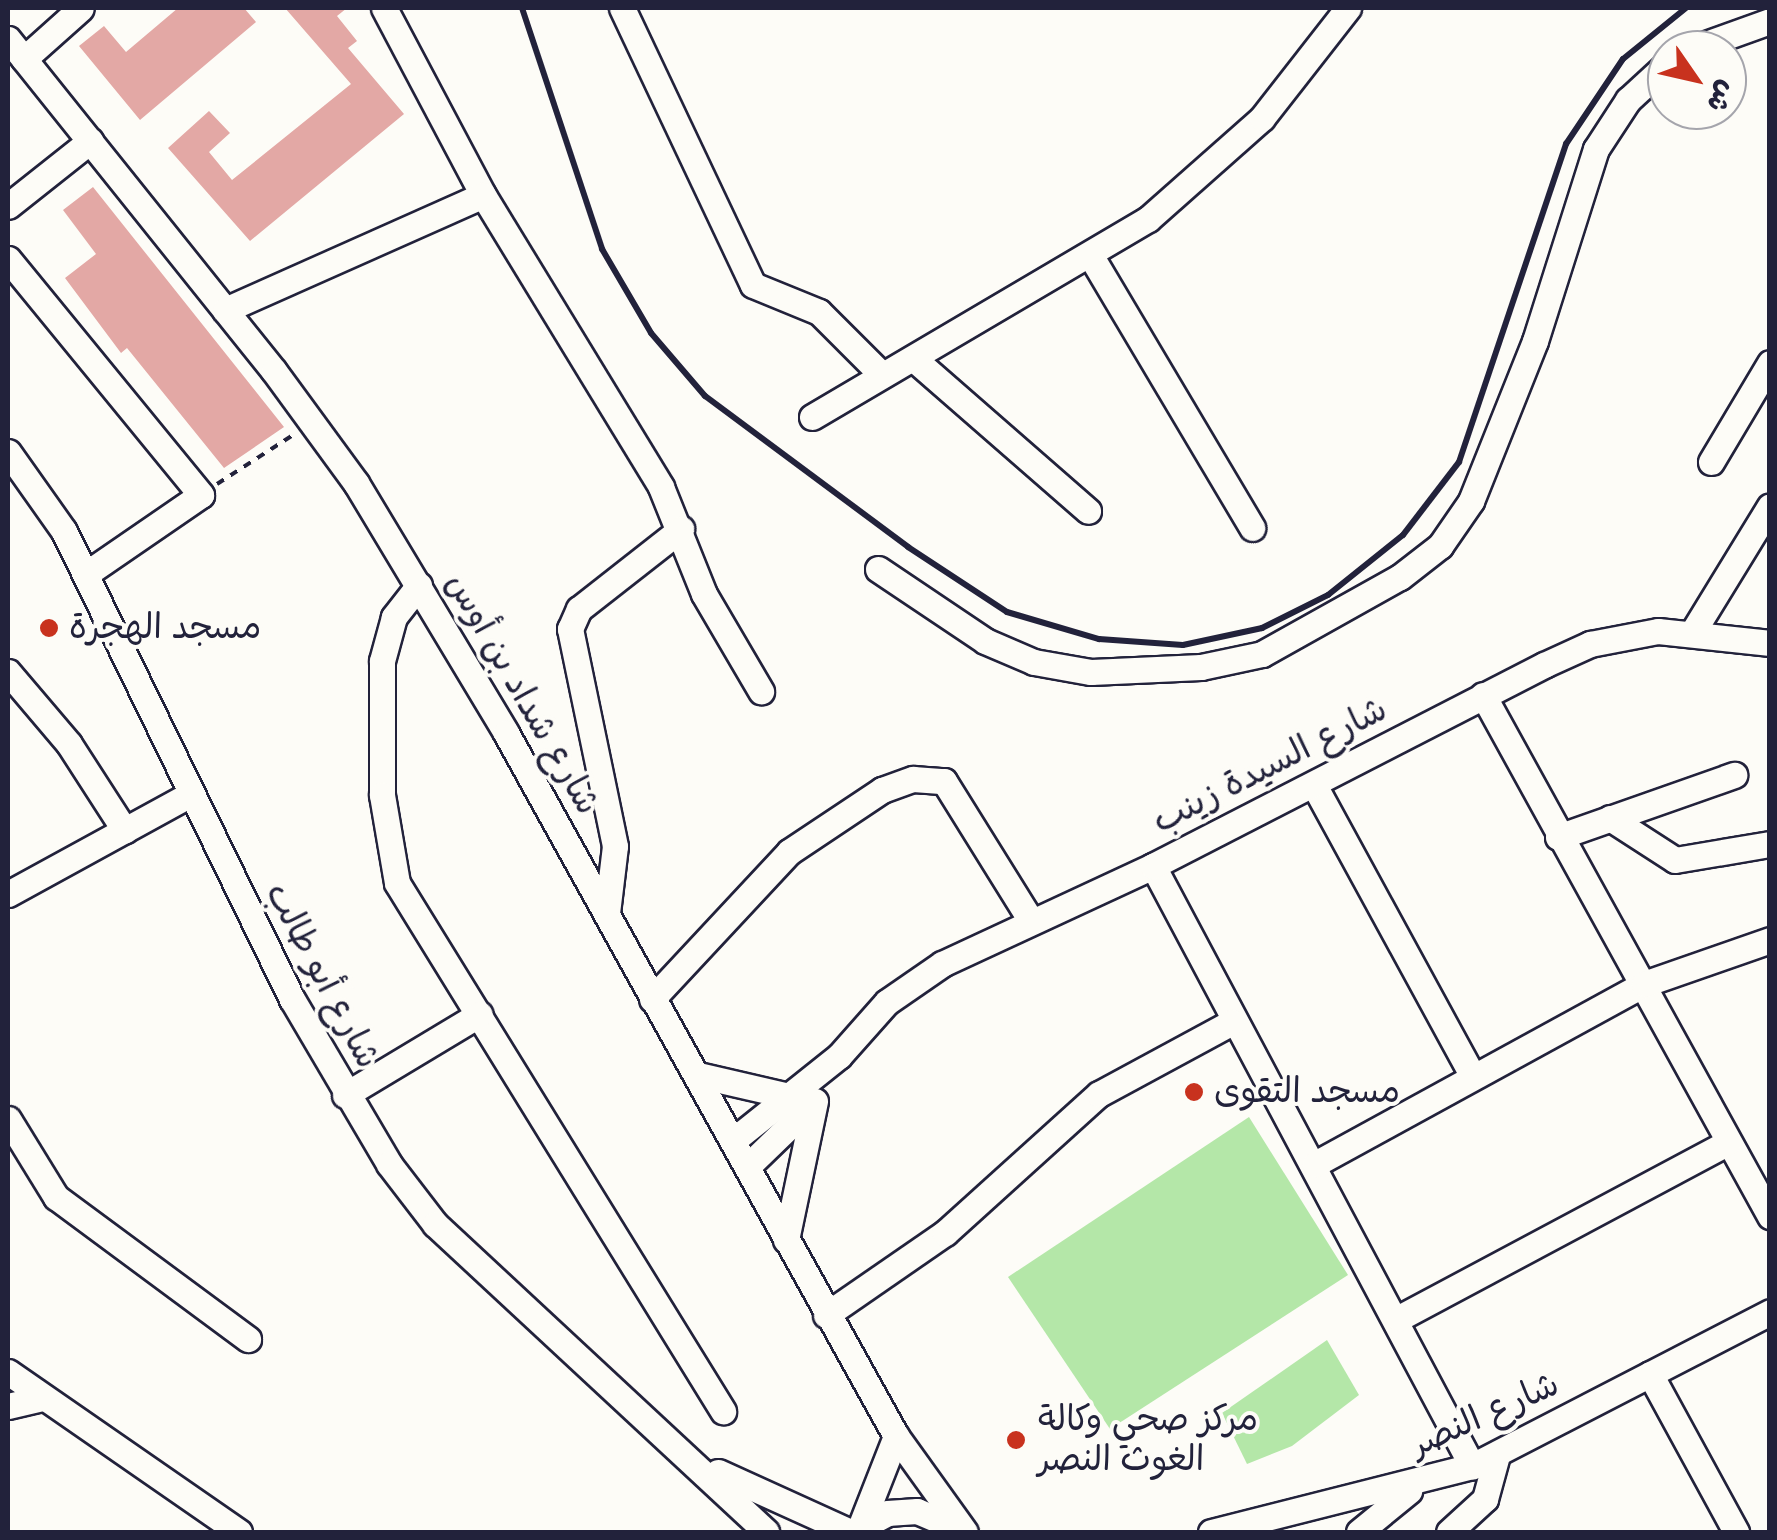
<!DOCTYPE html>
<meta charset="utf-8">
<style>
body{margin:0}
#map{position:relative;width:1777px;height:1540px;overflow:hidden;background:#fdfcf7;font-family:Mynerve,"Playpen Sans Arabic",sans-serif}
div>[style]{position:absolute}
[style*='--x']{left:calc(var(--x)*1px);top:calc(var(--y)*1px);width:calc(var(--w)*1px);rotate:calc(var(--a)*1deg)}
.green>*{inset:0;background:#b4e7a8}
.building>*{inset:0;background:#e3a8a5}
.path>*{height:4px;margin-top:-2px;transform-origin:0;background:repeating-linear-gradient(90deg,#22223b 0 8px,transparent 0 16px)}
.roads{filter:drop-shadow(2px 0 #22223b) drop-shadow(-2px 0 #22223b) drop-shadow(0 2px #22223b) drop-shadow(0 -2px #22223b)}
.minor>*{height:25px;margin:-12.5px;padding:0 12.5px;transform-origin:12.5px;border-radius:12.5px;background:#fdfcf7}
.rail>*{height:6px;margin:-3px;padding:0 3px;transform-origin:3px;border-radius:3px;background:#22223b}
.dots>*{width:28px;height:28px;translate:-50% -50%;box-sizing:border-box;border:5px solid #fdfcf7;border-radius:50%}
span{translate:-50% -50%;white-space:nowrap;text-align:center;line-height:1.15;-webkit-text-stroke:8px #fdfcf7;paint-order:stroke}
.poi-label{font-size:35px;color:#22223b}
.left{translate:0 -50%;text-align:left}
.street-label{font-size:35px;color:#22223b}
.frame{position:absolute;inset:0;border:10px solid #22223b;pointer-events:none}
.north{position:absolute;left:1647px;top:30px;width:100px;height:100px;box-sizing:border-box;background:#fdfcf7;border:2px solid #a5a5ac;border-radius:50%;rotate:124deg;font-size:28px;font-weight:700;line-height:40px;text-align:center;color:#22223b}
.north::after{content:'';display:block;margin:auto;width:35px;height:45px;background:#c8321e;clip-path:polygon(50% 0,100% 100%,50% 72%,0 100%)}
</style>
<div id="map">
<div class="green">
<i style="clip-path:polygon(1249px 1117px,1348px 1275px,1110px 1429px,1008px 1277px)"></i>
<i style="clip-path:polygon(1327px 1340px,1359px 1395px,1292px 1446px,1247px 1464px,1222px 1413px)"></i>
</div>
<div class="building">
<i style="clip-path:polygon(178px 8px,244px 8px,256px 22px,140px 120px,79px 46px,104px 26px,126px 52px)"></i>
<i style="clip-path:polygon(285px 8px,347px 8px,337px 16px,357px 41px,348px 48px,404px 114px,250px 241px,168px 148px,209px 111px,230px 133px,209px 152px,232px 180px,351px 84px)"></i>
<i style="clip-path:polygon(93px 187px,284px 427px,224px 468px,127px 348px,121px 353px,65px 278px,96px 254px,63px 210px)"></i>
</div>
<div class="path">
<i style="--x:217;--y:484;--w:90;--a:-32.8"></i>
</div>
<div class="roads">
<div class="minor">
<i style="--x:384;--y:8;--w:212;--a:62.1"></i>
<i style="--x:483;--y:195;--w:342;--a:58.6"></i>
<i style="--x:661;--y:487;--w:115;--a:68.1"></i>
<i style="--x:704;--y:594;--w:113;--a:59.6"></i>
<i style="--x:622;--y:8;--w:306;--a:64.7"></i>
<i style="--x:753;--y:285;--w:71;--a:22.2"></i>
<i style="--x:819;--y:312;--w:89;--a:45"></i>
<i style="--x:8;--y:39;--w:425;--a:51.3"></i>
<i style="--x:274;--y:371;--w:139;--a:53.8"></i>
<i style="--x:356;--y:483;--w:292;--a:59"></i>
<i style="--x:506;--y:733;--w:804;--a:60.98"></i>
<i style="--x:896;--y:1436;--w:118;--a:54.3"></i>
<i style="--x:1689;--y:50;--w:86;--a:-19.7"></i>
<i style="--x:24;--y:59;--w:76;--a:-41.8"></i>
<i style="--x:8;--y:206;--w:105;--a:-38.4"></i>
<i style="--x:1092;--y:258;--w:314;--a:59.3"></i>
<i style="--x:8;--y:259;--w:305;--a:50.7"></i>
<i style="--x:201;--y:495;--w:140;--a:145.5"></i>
<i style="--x:225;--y:310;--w:282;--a:-24"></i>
<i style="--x:914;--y:359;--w:231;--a:41.1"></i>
<i style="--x:812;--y:417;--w:390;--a:-30.5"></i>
<i style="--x:1148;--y:219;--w:152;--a:-41.5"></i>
<i style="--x:1262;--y:118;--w:140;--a:-52"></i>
<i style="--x:8;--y:452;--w:97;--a:54.7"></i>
<i style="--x:64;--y:531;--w:521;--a:64.03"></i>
<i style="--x:292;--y:999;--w:191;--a:59.5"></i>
<i style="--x:389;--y:1164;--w:76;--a:52.5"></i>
<i style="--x:435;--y:1224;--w:452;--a:42.9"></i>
<i style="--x:1711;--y:462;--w:115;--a:-59.2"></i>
<i style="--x:878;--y:569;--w:129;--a:33.9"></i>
<i style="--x:985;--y:641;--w:53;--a:23.2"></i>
<i style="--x:1034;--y:662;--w:58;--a:10"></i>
<i style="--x:1091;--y:672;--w:110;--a:-2.6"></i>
<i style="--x:1201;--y:667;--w:62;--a:-12"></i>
<i style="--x:1262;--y:654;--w:158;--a:-29.2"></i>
<i style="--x:1400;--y:577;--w:51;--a:-37.8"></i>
<i style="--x:1440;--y:546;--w:55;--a:-55.4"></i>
<i style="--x:1471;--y:501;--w:172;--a:-68.2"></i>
<i style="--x:1535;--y:341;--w:201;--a:-72.4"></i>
<i style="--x:1596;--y:149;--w:59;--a:-56.9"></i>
<i style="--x:1628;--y:100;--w:53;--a:-42.7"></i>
<i style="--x:419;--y:585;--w:41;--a:128"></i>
<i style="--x:394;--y:617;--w:46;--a:105.3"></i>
<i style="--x:382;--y:661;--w:134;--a:90"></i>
<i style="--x:382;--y:795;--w:89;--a:80.3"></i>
<i style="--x:397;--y:883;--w:621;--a:58.31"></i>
<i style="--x:1694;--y:630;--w:145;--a:-58.5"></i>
<i style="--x:8;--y:672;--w:94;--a:49.7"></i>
<i style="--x:69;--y:744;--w:103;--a:57.2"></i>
<i style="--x:1483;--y:695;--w:595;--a:61.15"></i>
<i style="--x:1314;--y:785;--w:330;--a:61.4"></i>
<i style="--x:1610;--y:818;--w:77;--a:32.9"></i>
<i style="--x:1675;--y:860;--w:96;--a:-9.6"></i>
<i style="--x:1558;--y:837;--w:187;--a:-19.4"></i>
<i style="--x:1153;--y:866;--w:680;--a:62"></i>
<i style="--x:8;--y:894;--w:209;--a:-28.7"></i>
<i style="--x:607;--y:913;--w:67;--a:-83.2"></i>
<i style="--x:615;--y:846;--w:222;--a:-101.7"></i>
<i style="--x:570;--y:629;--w:22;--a:-66"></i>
<i style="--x:579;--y:609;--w:130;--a:-38.1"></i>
<i style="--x:652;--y:999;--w:201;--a:-47"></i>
<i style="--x:789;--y:852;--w:112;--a:-33.7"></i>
<i style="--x:882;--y:790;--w:33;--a:-20"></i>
<i style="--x:913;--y:779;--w:31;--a:4"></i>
<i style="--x:944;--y:781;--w:165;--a:58.1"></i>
<i style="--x:698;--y:1075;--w:93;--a:13"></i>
<i style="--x:345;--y:1095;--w:157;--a:-31"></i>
<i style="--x:8;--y:1119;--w:92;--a:58.4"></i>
<i style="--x:56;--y:1197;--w:239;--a:36.5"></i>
<i style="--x:735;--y:1139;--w:133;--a:-38.6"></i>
<i style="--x:839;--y:1056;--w:72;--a:-48.4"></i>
<i style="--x:887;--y:1002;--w:67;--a:-34.6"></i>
<i style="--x:942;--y:964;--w:233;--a:-24.9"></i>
<i style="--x:1153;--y:866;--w:440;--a:-27.2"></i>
<i style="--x:1544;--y:665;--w:51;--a:-24.5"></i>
<i style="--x:1590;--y:644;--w:69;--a:-10.8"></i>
<i style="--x:1658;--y:631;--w:113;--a:6.1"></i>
<i style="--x:750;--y:1164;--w:86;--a:-44.1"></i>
<i style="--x:1315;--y:1164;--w:375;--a:-28.7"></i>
<i style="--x:1644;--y:984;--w:133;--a:-19.2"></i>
<i style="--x:786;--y:1240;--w:142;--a:-78.2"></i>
<i style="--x:826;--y:1315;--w:145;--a:-34.6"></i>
<i style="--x:945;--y:1233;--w:207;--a:-42.1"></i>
<i style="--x:1099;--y:1094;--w:151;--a:-28.4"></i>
<i style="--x:1399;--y:1318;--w:373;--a:-28.1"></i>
<i style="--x:8;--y:1372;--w:281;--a:34.7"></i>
<i style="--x:1650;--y:1374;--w:180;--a:61.4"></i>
<i style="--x:8;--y:1406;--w:35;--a:-13"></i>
<i style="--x:718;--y:1472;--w:145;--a:24.4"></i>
<i style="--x:861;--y:1525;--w:96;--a:-68.5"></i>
<i style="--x:852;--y:1532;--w:40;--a:-28"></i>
<i style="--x:887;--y:1513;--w:30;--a:-4"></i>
<i style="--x:917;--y:1511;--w:46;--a:23.2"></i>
<i style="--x:1211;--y:1532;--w:269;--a:-14.2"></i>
<i style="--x:1472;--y:1466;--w:335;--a:-27.3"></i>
<i style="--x:1359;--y:1532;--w:65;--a:-39.4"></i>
<i style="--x:1449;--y:1532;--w:49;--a:-42.5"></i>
<i style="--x:1485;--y:1499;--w:46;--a:-74.7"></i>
</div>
</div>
<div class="rail">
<i style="--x:522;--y:8;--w:254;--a:71.6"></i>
<i style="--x:602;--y:249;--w:97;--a:59.7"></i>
<i style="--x:651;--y:333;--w:83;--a:49.4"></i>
<i style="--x:705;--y:396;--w:253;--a:36.6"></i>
<i style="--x:908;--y:547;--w:118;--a:33.3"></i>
<i style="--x:1007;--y:612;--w:96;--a:16.4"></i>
<i style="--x:1099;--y:639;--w:84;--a:4.1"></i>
<i style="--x:1183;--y:645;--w:81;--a:-12.1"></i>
<i style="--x:1262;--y:628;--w:74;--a:-26.6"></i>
<i style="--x:1328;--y:595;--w:96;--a:-38.7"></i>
<i style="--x:1403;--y:535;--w:92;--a:-52.5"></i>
<i style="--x:1459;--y:462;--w:336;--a:-71.4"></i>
<i style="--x:1566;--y:144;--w:102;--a:-56.2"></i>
<i style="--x:1623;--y:59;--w:81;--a:-39"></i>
</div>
<div class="dots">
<i style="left:49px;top:628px;background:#c8321e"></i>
<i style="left:1194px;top:1092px;background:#c8321e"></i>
<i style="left:1016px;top:1440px;background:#c8321e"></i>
</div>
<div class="poi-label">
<span class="left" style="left:69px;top:628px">مسجد الهجرة</span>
<span class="left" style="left:1214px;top:1092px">مسجد التقوى</span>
<span class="left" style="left:1038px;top:1440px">مركز صحي وكالة<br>الغوث النصر</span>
</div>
<div class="street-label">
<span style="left:522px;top:694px;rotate:60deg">شارع شداد بن أوس</span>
<span style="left:1270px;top:766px;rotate:-27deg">شارع السيدة زينب</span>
<span style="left:322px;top:976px;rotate:62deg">شارع أبو طالب</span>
<span style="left:1485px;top:1415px;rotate:-24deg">شارع النصر</span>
</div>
<div class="frame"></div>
<div class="north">ش</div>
</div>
